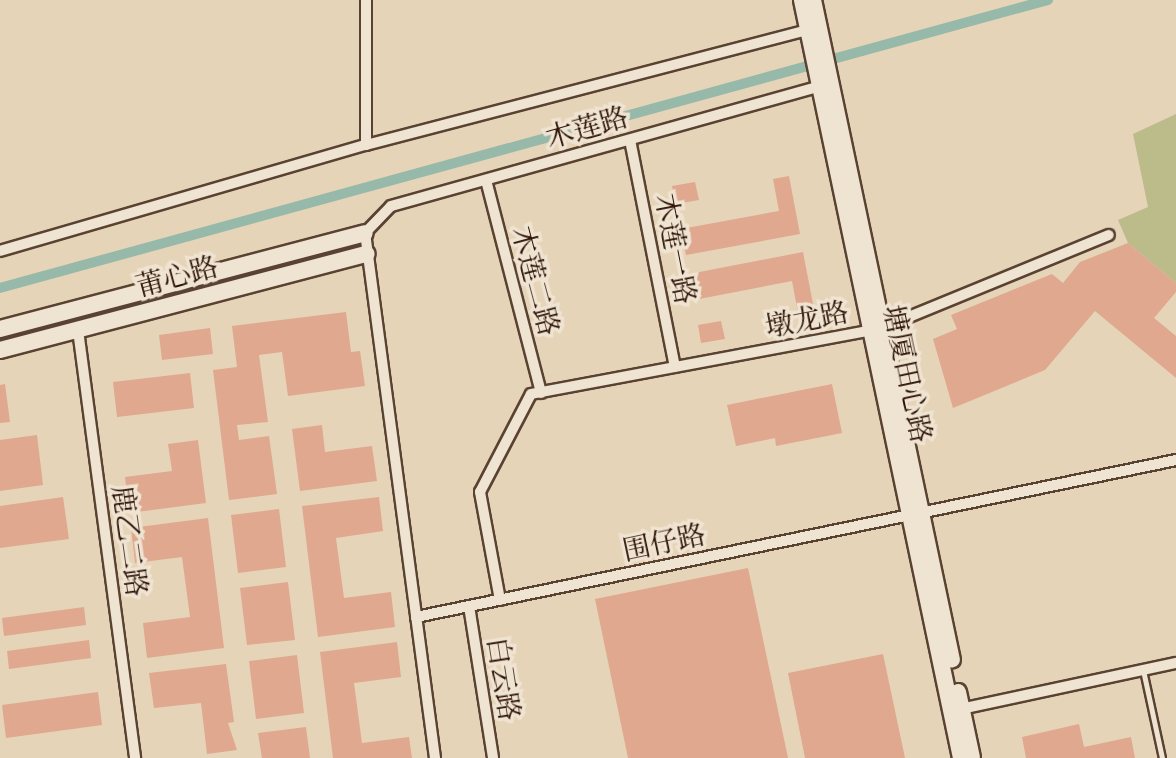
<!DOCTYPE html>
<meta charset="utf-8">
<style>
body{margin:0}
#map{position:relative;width:1176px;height:758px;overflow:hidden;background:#e6d4b8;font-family:Alegreya,"Noto Serif SC",serif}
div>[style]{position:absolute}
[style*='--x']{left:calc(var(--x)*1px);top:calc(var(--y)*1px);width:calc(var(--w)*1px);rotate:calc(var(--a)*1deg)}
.green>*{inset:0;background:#bcbb8a}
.canal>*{height:10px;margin:-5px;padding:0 5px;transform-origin:5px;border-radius:5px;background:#97b9aa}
.building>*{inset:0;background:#dfa88f}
.roads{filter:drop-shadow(2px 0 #5a4232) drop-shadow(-2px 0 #5a4232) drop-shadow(0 2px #5a4232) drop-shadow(0 -2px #5a4232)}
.lane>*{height:5px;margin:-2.5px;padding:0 2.5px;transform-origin:2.5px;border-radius:2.5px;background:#efe3d1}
.street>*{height:10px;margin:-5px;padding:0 5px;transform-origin:5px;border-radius:5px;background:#efe3d1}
.secondary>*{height:16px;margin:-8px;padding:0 8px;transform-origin:8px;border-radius:8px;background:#efe3d1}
span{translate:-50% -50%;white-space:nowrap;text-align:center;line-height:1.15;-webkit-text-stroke:7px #efe3d1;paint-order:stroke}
.street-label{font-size:28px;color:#2b1105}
</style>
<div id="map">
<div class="green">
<i style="clip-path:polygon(1176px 114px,1176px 283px,1128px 243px,1118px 220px,1148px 207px,1133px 134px)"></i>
</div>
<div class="canal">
<i style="--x:0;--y:288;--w:1087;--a:-15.37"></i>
</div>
<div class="building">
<i style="clip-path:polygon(789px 176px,800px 234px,686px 255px,681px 229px,779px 211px,773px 179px)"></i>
<i style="clip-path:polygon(695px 182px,699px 200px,675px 204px,672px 186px)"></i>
<i style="clip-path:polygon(1128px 243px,1176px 283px,1176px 292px,1154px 318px,1176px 336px,1176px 378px,1095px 311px,1045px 370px,953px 408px,933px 339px,957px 329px,951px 315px,1052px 274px,1063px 283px,1080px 262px)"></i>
<i style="clip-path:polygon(803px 252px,814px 309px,798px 313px,792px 281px,694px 300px,689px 274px)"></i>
<i style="clip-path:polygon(346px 312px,351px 352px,360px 351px,365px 386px,288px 396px,282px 352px,259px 355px,268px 422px,237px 425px,239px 440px,269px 436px,277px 494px,229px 500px,213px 370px,237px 367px,232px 326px)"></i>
<i style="clip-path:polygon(721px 321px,725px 339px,701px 343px,698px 325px)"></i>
<i style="clip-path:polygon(210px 328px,213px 354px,162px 360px,159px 335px)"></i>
<i style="clip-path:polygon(190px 373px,194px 408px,117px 417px,113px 382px)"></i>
<i style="clip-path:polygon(5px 384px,10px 422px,0 423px,0 385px)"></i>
<i style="clip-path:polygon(832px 384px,842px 433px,776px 446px,775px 438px,736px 446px,727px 405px)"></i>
<i style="clip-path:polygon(322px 425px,325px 452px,372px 446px,377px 481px,300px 491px,292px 429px)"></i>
<i style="clip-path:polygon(37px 435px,43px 485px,0 491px,0 440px)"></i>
<i style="clip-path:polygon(198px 440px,206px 503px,129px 513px,125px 477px,172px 471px,168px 444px)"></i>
<i style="clip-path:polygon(63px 497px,69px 539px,0 548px,0 506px)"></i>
<i style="clip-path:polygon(379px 497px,383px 531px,336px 538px,344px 598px,391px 592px,395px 627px,318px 637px,302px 506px)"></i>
<i style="clip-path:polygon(279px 509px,286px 567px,238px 573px,231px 515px)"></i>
<i style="clip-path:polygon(208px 518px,224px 648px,147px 658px,143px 623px,190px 617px,182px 557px,135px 563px,131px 528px)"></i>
<i style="clip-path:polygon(748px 568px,788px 758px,628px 758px,595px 599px)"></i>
<i style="clip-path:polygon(288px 582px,295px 640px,247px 645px,240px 588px)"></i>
<i style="clip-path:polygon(84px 607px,86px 625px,4px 636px,2px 618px)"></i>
<i style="clip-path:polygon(89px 640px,91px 658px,9px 669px,7px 651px)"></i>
<i style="clip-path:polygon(397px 642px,401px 677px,354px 683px,362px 743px,409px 737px,412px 758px,333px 758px,320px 652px)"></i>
<i style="clip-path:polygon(883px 654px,905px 758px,805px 758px,788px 673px)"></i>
<i style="clip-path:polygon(297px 655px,304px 713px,256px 719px,249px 661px)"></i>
<i style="clip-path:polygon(226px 664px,234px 722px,228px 723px,237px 750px,207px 754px,201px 703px,154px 708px,149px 673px)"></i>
<i style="clip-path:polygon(98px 692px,102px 725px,6px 738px,2px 705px)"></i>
<i style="clip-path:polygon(1079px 724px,1084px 747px,1131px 737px,1135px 758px,1026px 758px,1022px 737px)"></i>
<i style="clip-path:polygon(306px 727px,310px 758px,262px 758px,258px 733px)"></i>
</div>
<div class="roads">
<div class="lane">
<i style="--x:1143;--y:670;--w:90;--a:77.8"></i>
</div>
<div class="street">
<i style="--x:630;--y:140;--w:231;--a:78.8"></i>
<i style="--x:366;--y:145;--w:145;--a:-90"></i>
<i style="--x:486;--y:180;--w:220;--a:75.5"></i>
<i style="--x:0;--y:251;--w:381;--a:-16.2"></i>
<i style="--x:366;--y:145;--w:463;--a:-14.6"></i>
<i style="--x:78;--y:330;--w:432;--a:82.4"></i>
<i style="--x:500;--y:600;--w:110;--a:-100.5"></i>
<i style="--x:480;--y:492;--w:110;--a:-62.5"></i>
<i style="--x:531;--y:394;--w:357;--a:-10.6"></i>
<i style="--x:882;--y:328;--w:245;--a:-22.3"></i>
<i style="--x:469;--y:606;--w:154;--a:81"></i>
<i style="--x:416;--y:617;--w:776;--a:-11.67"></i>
<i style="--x:956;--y:710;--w:225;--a:-12.1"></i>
<i style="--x:435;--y:758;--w:530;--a:-97.59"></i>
<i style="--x:365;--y:233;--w:37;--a:-46"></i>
<i style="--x:391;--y:206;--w:451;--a:-15.6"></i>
</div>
<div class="secondary">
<i style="--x:802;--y:0;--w:774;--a:78.15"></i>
<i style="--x:813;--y:0;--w:674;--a:78.11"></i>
<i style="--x:0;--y:329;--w:377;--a:-14.7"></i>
<i style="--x:0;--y:350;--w:379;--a:-14.7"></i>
<i style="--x:958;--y:692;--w:67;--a:78"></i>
</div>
</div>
<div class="street-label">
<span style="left:587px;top:128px;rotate:-16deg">木莲路</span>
<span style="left:675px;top:249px;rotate:79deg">木莲一路</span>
<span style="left:177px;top:277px;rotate:-15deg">莆心路</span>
<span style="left:535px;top:281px;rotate:75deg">木莲二路</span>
<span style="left:807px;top:320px;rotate:-11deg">墩龙路</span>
<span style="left:907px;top:374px;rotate:78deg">塘厦田心路</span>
<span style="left:129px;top:541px;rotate:82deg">鹿乙二路</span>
<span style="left:664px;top:543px;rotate:-12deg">围仔路</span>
<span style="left:503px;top:679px;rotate:81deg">白云路</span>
</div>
</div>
